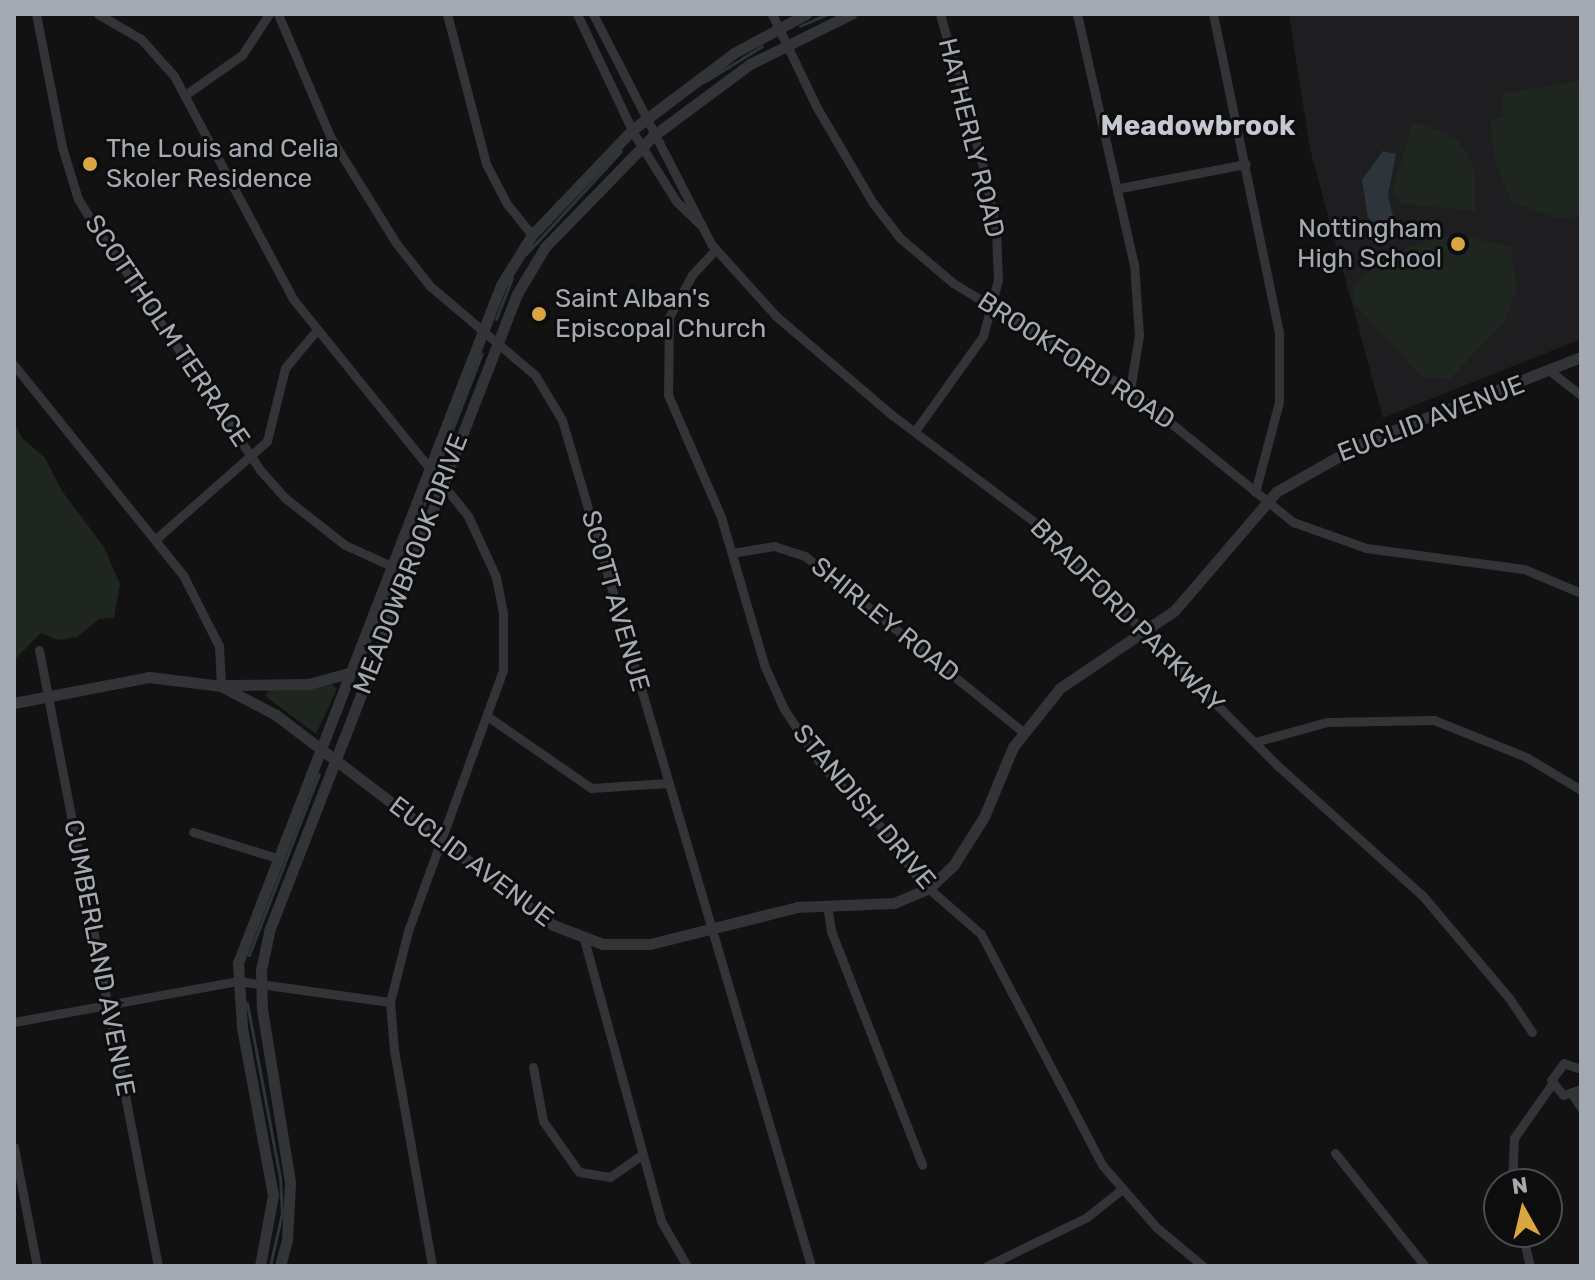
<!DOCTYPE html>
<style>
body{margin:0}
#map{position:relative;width:1595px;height:1280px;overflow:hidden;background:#121213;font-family:Rubik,sans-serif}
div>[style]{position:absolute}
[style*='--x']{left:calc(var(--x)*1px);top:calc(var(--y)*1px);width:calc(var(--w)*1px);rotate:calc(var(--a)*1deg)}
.built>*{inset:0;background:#1e1e20}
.green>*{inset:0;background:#1f251f}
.water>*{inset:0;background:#2d343a}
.stream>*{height:3px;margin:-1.5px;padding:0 1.5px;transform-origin:1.5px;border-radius:1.5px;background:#2d343a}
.minor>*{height:9px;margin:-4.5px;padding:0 4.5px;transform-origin:4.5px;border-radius:4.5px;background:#333438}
.tertiary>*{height:11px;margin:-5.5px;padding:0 5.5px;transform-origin:5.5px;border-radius:5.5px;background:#333438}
.dots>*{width:22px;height:22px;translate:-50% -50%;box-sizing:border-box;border:4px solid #0d0d0e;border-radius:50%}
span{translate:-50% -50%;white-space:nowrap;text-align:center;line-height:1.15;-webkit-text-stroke:6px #0d0d0e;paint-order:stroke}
.street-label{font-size:26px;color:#a5a9b2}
.poi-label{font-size:26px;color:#a5a9b2}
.left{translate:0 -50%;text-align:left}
.right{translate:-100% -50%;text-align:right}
.neighbourhood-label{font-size:28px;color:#c5c8cf;font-weight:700}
.frame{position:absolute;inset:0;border:16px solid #a5a9b2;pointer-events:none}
.north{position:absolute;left:1483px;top:1168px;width:80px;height:80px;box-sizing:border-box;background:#0d0d0e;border:2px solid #4a4b50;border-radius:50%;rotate:352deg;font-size:22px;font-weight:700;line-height:32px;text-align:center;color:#a5a9b2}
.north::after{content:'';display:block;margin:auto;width:28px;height:36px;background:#dba642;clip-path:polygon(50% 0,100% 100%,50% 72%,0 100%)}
</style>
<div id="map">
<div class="built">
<i style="clip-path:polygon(1289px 14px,1581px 14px,1581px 339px,1383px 418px,1310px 149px)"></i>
</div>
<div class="green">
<i style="clip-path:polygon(1581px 81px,1581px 216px,1559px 219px,1512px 202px,1495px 161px,1490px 121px,1503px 117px,1503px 93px)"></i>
<i style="clip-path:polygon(1413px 121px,1456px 138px,1468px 154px,1475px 172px,1475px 211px,1401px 204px,1392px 193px)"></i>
<i style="clip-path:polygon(1459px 235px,1511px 247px,1517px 289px,1505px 321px,1450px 379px,1422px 377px,1353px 303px,1355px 285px,1386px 256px,1432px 238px)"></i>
<i style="clip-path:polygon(14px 423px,23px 439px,45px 458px,62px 491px,104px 547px,120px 584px,114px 618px,99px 619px,77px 637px,58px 640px,41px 633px,14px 660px)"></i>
<i style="clip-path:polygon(331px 683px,337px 689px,316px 734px,265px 696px,270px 689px)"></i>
</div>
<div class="water">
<i style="clip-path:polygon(1383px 151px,1396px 154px,1388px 195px,1394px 221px,1378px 226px,1368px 218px,1362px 180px)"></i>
</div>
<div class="stream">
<i style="--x:800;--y:26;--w:30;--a:-24"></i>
<i style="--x:704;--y:82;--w:68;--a:-31.8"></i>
<i style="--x:526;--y:254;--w:140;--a:-47.3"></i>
<i style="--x:496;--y:319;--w:44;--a:-68.7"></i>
<i style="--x:442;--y:456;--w:110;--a:-68.8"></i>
<i style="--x:404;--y:556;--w:63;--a:-68.7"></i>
<i style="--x:357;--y:672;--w:95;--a:-68.3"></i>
<i style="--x:249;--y:955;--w:194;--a:-68.9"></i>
<i style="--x:247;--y:1003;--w:177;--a:79.3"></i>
<i style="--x:280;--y:1177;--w:36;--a:87"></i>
<i style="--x:282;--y:1213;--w:54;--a:102.8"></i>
</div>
<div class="minor">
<i style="--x:36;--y:14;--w:136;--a:78.9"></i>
<i style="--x:62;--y:147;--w:54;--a:72.9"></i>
<i style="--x:78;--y:199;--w:28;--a:58"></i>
<i style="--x:93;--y:223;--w:298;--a:55.9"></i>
<i style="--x:260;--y:470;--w:38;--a:48"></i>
<i style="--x:285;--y:498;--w:76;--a:38.1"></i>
<i style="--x:345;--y:545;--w:68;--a:24.3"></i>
<i style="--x:98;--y:14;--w:50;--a:30.2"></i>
<i style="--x:141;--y:39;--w:50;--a:48.3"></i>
<i style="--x:174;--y:76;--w:253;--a:61.9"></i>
<i style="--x:293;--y:299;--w:279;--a:51.1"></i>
<i style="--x:468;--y:516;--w:67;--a:65.3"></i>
<i style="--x:496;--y:577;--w:37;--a:79"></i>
<i style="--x:503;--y:613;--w:57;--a:90"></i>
<i style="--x:503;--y:670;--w:278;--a:110"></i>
<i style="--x:408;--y:931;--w:73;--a:104.2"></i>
<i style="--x:390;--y:1002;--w:48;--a:85.2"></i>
<i style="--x:394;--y:1050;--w:219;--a:80"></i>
<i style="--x:278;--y:14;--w:135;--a:66.9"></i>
<i style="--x:331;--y:138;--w:123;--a:58.2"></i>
<i style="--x:396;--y:243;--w:55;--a:51.7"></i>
<i style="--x:430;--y:286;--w:138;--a:40.3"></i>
<i style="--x:535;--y:375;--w:52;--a:59"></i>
<i style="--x:562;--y:420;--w:882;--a:73.6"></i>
<i style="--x:447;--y:14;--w:155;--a:75.4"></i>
<i style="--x:486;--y:164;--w:45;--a:62.3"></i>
<i style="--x:507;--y:204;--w:40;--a:51"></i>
<i style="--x:577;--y:14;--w:133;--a:64.6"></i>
<i style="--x:634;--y:134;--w:79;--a:57.9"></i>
<i style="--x:676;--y:201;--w:33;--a:44"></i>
<i style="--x:593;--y:14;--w:259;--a:62.8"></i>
<i style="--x:711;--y:244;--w:97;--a:47.9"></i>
<i style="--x:776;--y:316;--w:153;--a:40.5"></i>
<i style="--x:892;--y:415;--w:176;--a:36.9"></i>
<i style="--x:1033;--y:521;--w:346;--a:45"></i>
<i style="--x:1278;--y:766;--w:193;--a:41.9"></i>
<i style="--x:1422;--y:895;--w:135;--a:49.8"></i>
<i style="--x:1509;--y:998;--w:41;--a:55.9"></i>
<i style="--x:772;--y:14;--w:102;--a:64.4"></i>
<i style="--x:816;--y:106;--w:113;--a:59.6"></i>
<i style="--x:873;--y:203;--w:44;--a:52.4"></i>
<i style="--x:900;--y:238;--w:70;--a:40.3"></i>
<i style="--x:953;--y:283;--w:207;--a:31.2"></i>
<i style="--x:1130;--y:390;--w:210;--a:39"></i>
<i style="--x:1293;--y:522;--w:77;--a:19.6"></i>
<i style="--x:1366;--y:548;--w:159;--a:7.6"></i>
<i style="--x:1524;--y:569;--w:62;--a:22.8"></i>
<i style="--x:1077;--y:14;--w:256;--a:77.2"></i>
<i style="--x:1134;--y:264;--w:71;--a:86"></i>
<i style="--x:1139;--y:335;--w:56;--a:99.3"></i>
<i style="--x:1213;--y:14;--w:326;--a:78.3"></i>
<i style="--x:1279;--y:333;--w:69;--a:90"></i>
<i style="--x:1279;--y:402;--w:93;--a:104.9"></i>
<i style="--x:185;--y:95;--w:70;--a:-35.1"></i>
<i style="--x:242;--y:55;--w:49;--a:-56.6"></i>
<i style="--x:1120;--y:188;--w:128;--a:-10.8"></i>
<i style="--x:716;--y:249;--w:35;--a:133"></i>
<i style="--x:692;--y:275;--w:48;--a:118.7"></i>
<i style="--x:669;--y:317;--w:78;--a:90.7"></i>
<i style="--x:668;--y:395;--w:133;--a:66.5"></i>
<i style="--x:721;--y:517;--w:156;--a:73.7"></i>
<i style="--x:765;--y:667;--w:46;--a:65.7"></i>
<i style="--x:784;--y:709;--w:69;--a:56.3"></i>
<i style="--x:822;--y:766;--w:86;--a:45.9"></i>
<i style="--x:882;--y:828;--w:65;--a:54.4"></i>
<i style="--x:920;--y:881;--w:81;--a:41"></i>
<i style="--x:981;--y:934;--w:262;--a:62.3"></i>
<i style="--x:1103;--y:1166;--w:81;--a:49"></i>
<i style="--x:1156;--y:1227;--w:61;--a:39.7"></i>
<i style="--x:14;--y:365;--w:270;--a:51.2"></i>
<i style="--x:183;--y:575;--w:80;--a:63.1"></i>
<i style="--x:219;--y:646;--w:40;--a:87.1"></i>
<i style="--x:1550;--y:371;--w:39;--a:38"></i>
<i style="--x:915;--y:431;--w:117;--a:-54.4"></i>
<i style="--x:983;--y:336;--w:58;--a:-75"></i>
<i style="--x:998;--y:280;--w:49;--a:-92.3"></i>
<i style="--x:996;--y:231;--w:58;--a:-100.9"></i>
<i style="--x:985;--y:174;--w:166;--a:-105.7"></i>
<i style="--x:157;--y:538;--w:147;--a:-41.4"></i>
<i style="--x:267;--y:441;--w:75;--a:-76.1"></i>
<i style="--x:285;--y:368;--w:48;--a:-50"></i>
<i style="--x:732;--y:553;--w:43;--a:-9.5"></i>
<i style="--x:774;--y:546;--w:33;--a:18"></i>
<i style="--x:805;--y:556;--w:280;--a:38.9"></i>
<i style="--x:39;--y:650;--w:627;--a:79.07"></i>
<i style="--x:490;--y:718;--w:123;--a:34.7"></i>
<i style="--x:591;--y:788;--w:77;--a:-3.7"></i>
<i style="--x:1255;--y:742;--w:75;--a:-15.5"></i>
<i style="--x:1327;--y:722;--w:107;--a:-1.1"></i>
<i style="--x:1434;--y:720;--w:99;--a:21.9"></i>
<i style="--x:1526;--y:757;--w:64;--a:31"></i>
<i style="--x:193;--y:832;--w:88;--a:17.2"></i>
<i style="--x:827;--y:905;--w:26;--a:81"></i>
<i style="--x:831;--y:931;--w:251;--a:68.7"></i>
<i style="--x:584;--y:939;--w:292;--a:74.7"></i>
<i style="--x:661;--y:1221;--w:52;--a:60"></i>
<i style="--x:14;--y:1022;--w:228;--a:-10.4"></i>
<i style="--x:238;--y:981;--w:153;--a:7.9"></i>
<i style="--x:533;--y:1067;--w:55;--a:79.5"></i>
<i style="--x:543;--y:1121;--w:62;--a:54.8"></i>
<i style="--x:579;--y:1172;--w:31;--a:9"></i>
<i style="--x:610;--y:1177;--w:38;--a:-35"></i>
<i style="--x:1581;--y:1069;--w:18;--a:-161"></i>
<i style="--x:1564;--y:1063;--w:21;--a:127"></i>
<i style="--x:1551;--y:1080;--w:19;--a:51"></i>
<i style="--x:1563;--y:1095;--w:19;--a:-18"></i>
<i style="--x:1573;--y:1095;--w:15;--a:58"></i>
<i style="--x:14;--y:1147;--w:121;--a:79.1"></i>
<i style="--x:1335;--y:1153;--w:144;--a:51.5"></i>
<i style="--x:1512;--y:1184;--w:46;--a:-87.5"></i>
<i style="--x:1514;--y:1138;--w:66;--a:-54.9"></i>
<i style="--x:1522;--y:1232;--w:35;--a:77"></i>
<i style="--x:987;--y:1266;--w:111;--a:-26.1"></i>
<i style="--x:1087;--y:1217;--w:43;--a:-38.5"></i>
</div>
<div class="tertiary">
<i style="--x:227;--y:685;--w:81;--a:-0.7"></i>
<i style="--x:308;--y:684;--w:42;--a:-15"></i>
<i style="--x:14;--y:703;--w:137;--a:-10.9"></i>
<i style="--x:149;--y:677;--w:73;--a:7.1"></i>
<i style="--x:221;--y:686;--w:62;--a:27.8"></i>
<i style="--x:276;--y:715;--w:348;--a:37.2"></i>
<i style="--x:553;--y:925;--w:53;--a:20.8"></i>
<i style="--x:603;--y:944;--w:47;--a:0"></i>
<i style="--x:650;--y:944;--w:152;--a:-14.1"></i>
<i style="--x:797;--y:907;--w:97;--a:-2.4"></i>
<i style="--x:894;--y:903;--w:38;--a:-23"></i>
<i style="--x:929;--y:888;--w:33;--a:-43"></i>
<i style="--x:953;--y:866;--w:58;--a:-57.7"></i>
<i style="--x:984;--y:817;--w:76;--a:-67.5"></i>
<i style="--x:1013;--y:747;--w:75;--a:-51.5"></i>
<i style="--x:1060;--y:688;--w:139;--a:-34.1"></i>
<i style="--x:1175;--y:610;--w:155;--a:-49.4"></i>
<i style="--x:1276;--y:492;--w:101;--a:-29.6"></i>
<i style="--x:1364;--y:442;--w:233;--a:-21.4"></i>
<i style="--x:260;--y:1266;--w:72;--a:-79.6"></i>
<i style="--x:273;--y:1195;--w:171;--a:-100.5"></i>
<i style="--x:242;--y:1027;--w:64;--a:-93.6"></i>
<i style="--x:238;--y:963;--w:727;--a:-68.8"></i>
<i style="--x:501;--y:285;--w:59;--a:-58.2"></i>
<i style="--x:532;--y:235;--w:145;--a:-46.4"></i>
<i style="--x:632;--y:130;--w:128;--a:-37"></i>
<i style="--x:734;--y:53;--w:82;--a:-28.4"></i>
<i style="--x:280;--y:1266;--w:27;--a:-75"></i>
<i style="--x:287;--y:1240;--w:58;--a:-87"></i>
<i style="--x:290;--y:1182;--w:174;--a:-99.2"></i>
<i style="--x:262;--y:1010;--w:40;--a:-91.4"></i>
<i style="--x:261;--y:970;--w:40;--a:-78"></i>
<i style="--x:269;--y:931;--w:684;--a:-68.73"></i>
<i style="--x:517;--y:294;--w:55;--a:-59.2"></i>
<i style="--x:545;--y:247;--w:155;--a:-45.8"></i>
<i style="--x:653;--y:136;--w:121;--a:-36.6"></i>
<i style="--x:750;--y:64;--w:113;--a:-26.3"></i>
</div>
<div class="dots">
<i style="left:90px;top:164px;background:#dba642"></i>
<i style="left:1458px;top:244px;background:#dba642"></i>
<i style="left:539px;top:314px;background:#dba642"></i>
</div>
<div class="street-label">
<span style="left:971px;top:138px;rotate:76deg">HATHERLY ROAD</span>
<span style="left:167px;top:331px;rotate:56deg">SCOTTHOLM TERRACE</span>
<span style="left:1076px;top:361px;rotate:33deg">BROOKFORD ROAD</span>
<span style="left:1431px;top:419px;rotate:-21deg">EUCLID AVENUE</span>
<span style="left:411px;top:564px;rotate:-69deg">MEADOWBROOK DRIVE</span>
<span style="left:615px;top:601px;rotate:74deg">SCOTT AVENUE</span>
<span style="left:1127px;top:616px;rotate:45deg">BRADFORD PARKWAY</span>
<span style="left:885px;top:620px;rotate:39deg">SHIRLEY ROAD</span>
<span style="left:864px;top:807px;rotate:50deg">STANDISH DRIVE</span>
<span style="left:471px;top:862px;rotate:37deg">EUCLID AVENUE</span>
<span style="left:99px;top:958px;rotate:79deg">CUMBERLAND AVENUE</span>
</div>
<div class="poi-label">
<span class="left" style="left:106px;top:164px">The Louis and Celia<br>Skoler Residence</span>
<span class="right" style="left:1442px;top:244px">Nottingham<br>High School</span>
<span class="left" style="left:555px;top:314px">Saint Alban's<br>Episcopal Church</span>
</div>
<div class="neighbourhood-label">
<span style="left:1198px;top:126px">Meadowbrook</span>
</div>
<div class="frame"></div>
<div class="north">N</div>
</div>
